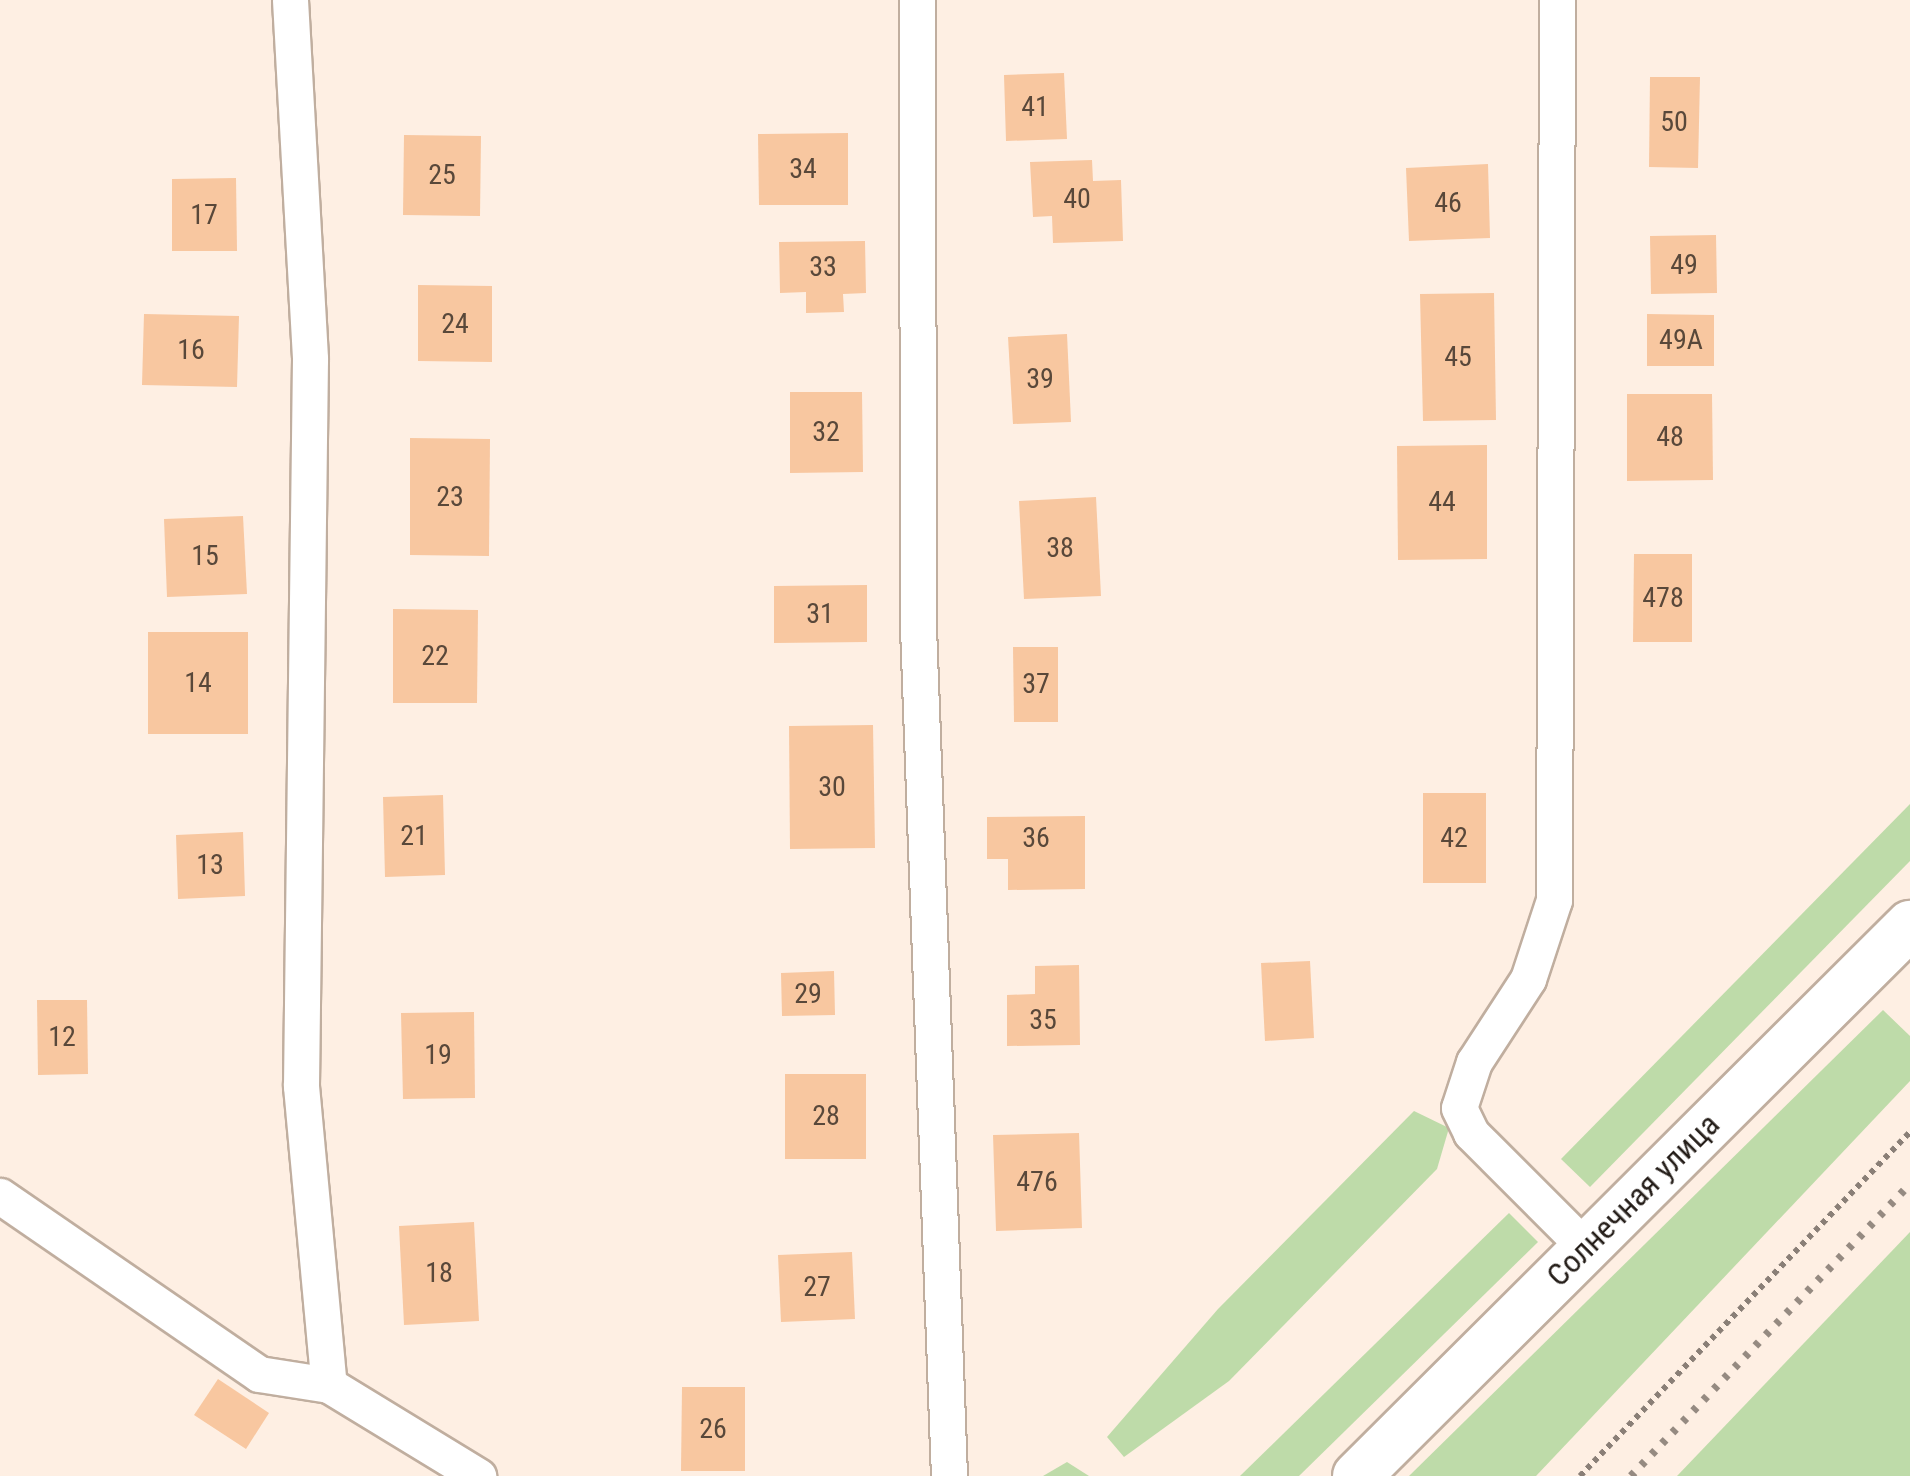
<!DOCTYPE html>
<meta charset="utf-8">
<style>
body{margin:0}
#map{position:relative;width:1910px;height:1476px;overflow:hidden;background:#feefe3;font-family:"Roboto Condensed",sans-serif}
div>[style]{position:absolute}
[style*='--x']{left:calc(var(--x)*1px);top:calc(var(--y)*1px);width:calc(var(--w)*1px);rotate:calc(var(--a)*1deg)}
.green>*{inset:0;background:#bedba9}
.building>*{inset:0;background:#f8c7a0}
.path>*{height:6px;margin-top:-3px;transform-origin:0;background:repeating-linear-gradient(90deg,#8a7f77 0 5px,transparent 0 10px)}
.roads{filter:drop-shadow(2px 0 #c0ae9f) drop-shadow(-2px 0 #c0ae9f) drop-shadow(0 2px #c0ae9f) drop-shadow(0 -2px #c0ae9f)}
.street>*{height:35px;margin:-17.5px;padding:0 17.5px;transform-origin:17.5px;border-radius:17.5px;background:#fff}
.secondary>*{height:48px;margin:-24px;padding:0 24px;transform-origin:24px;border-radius:24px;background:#fff}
.rail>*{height:8px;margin-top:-4px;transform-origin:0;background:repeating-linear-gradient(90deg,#958a81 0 5px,transparent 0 15px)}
span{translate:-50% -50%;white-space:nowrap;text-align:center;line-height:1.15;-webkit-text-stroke:10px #fff;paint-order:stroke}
.number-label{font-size:28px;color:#59483a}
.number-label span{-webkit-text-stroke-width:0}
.street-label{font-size:32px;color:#241d18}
</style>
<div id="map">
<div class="green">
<i style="clip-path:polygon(1910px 804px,1910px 861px,1590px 1187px,1561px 1159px)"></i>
<i style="clip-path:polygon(1883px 1010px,1910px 1036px,1910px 1081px,1536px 1476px,1409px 1476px)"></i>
<i style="clip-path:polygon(1414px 1111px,1449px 1128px,1437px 1169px,1229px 1381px,1124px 1457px,1107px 1437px,1218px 1309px)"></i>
<i style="clip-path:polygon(1509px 1213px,1538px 1242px,1299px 1476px,1240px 1476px)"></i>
<i style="clip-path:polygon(1910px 1232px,1910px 1476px,1677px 1476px)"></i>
<i style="clip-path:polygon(1067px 1462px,1089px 1476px,1043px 1476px)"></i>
</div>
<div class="building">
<i style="clip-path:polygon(1064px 73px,1067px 139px,1006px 141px,1004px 75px)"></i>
<i style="clip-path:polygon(1650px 77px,1700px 77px,1698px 168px,1649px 167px)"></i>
<i style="clip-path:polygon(848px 133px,848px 205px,759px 205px,758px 134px)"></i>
<i style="clip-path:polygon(404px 135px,481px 136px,480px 216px,403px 215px)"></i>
<i style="clip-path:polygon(1092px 160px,1093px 181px,1121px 180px,1123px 241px,1053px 243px,1052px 216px,1033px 217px,1030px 162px)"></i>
<i style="clip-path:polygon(1488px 164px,1490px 238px,1409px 241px,1406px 168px)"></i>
<i style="clip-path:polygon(236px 178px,237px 251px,172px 251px,172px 179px)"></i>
<i style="clip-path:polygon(1716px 235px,1717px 293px,1651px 294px,1650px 236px)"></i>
<i style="clip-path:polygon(865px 241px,866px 293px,843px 294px,844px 312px,806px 313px,806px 292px,780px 293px,779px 242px)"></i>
<i style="clip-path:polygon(418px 285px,492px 286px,492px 362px,418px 361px)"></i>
<i style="clip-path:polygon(1494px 293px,1496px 420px,1423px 421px,1420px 294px)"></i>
<i style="clip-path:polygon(144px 314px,239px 316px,237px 387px,142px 385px)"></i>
<i style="clip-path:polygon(1647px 314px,1714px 315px,1714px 366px,1647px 366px)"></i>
<i style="clip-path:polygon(1067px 334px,1071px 422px,1013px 424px,1008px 337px)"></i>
<i style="clip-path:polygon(790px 392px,862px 392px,863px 472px,790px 473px)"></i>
<i style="clip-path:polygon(1627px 394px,1712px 394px,1713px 480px,1627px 481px)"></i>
<i style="clip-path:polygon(410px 438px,490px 439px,489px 556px,410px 555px)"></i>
<i style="clip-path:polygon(1487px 445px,1487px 559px,1398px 560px,1397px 446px)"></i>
<i style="clip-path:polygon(1096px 497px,1101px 596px,1024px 599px,1019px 501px)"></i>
<i style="clip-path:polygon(243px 516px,247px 594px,167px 597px,164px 519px)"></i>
<i style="clip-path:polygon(1634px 554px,1692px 554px,1692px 642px,1633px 642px)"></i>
<i style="clip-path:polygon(867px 585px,867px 642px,774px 643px,774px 586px)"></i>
<i style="clip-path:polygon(393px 609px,478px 610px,477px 703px,393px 703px)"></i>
<i style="clip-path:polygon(148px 632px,248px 632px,248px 734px,148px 734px)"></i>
<i style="clip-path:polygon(1013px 647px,1058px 647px,1058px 722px,1014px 722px)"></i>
<i style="clip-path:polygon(873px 725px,875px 848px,790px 849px,789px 726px)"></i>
<i style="clip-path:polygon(1423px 793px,1486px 793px,1486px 883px,1423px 883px)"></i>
<i style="clip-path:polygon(443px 795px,445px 875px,385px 877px,383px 797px)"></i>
<i style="clip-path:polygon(1085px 816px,1085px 889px,1008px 890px,1008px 859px,987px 859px,987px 817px)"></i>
<i style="clip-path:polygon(243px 832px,245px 896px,178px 899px,176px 835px)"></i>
<i style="clip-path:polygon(1310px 961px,1314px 1038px,1265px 1041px,1261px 963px)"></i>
<i style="clip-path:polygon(1079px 965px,1080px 1045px,1007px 1046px,1007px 995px,1035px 994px,1035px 966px)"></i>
<i style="clip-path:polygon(834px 971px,835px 1015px,782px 1016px,781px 973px)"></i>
<i style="clip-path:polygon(37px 1000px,87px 1000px,88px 1074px,38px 1075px)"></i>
<i style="clip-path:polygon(474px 1012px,475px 1098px,403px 1099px,401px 1013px)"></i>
<i style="clip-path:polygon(785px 1074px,866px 1074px,866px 1159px,785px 1159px)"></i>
<i style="clip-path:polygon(1079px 1133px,1082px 1228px,996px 1231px,993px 1135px)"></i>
<i style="clip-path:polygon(474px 1222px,479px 1321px,404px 1325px,399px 1226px)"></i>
<i style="clip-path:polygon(852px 1252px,855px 1319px,781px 1322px,778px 1255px)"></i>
<i style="clip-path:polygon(218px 1379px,269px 1413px,246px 1449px,194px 1415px)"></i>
<i style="clip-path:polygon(682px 1387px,745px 1387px,745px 1471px,681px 1471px)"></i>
</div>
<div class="path">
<i style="--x:1580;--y:1476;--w:477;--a:-46.2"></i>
</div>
<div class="roads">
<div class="street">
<i style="--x:290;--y:0;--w:360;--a:86.8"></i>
<i style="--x:310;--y:359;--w:727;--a:90.71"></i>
<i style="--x:301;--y:1086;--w:300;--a:84.7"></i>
<i style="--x:917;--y:0;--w:627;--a:89.91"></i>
<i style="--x:918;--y:627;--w:850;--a:87.91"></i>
<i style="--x:1557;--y:0;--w:900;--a:90.19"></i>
<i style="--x:1554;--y:900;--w:83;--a:108.2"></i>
<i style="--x:1528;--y:979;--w:99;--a:123"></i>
<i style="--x:1474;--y:1062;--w:48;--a:108.1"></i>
<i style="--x:1459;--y:1108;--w:28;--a:64"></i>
<i style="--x:1471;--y:1133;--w:161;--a:45"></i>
<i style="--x:0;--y:1196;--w:314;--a:34.5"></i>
<i style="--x:259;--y:1374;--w:71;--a:8.9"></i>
<i style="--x:329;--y:1385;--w:175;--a:31.4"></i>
</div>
<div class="secondary">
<i style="--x:1357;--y:1476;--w:781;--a:-44.9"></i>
</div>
</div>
<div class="rail">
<i style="--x:1631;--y:1476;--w:404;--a:-46.3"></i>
</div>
<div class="number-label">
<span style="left:1035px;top:107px">41</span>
<span style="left:1674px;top:122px">50</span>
<span style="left:803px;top:169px">34</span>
<span style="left:442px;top:175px">25</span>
<span style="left:1077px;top:199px">40</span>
<span style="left:1448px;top:203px">46</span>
<span style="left:204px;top:215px">17</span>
<span style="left:1684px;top:265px">49</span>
<span style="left:823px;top:267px">33</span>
<span style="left:455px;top:324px">24</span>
<span style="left:1681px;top:340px">49А</span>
<span style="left:191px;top:350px">16</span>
<span style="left:1458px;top:357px">45</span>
<span style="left:1040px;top:379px">39</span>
<span style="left:826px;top:432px">32</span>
<span style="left:1670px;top:437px">48</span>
<span style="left:450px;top:497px">23</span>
<span style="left:1442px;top:502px">44</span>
<span style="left:1060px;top:548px">38</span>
<span style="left:205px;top:556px">15</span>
<span style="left:1663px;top:598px">478</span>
<span style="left:820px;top:614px">31</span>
<span style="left:435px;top:656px">22</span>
<span style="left:198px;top:683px">14</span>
<span style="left:1036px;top:684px">37</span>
<span style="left:832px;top:787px">30</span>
<span style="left:414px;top:836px">21</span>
<span style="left:1036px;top:838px">36</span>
<span style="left:1454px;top:838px">42</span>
<span style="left:210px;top:865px">13</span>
<span style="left:808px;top:994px">29</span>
<span style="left:1043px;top:1020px">35</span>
<span style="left:62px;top:1037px">12</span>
<span style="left:438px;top:1055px">19</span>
<span style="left:826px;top:1116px">28</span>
<span style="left:1037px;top:1182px">476</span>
<span style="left:439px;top:1273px">18</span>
<span style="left:817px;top:1287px">27</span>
<span style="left:713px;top:1429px">26</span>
</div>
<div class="street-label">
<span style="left:1633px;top:1200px;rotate:-45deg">Солнечная улица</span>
</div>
</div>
